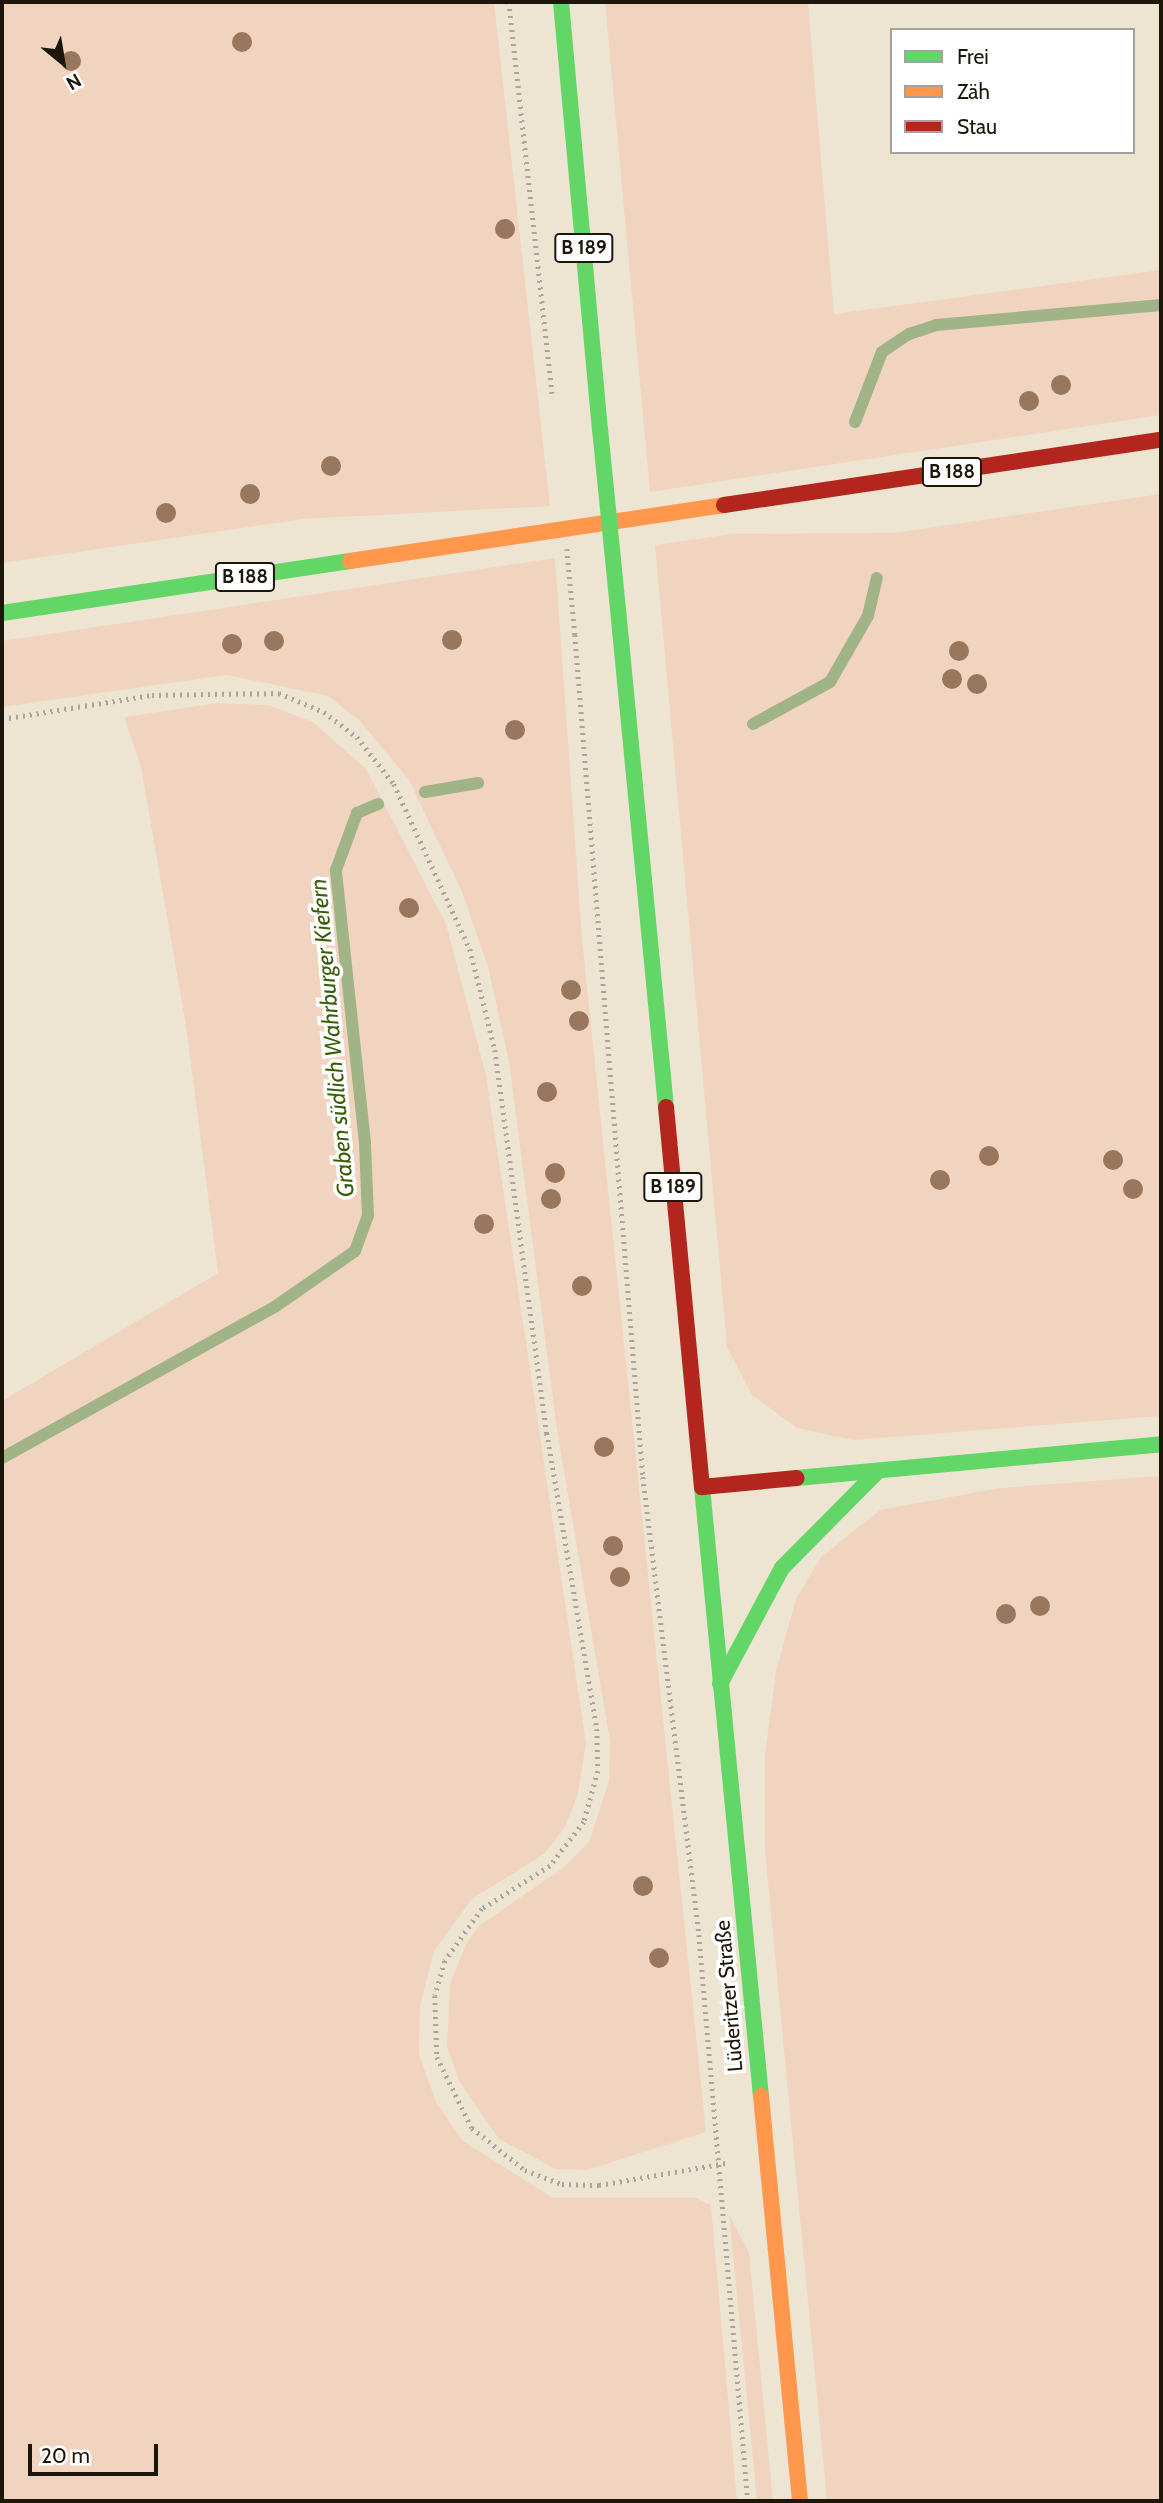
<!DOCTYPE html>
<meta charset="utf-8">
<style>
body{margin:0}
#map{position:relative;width:1163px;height:2503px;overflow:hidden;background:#ede5d2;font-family:Cabin,sans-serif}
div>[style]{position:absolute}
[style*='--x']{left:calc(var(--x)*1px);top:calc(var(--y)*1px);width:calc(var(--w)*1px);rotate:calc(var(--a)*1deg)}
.green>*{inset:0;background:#f1d4c0}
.stream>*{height:12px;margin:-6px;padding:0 6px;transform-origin:6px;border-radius:6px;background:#a1b488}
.path>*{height:4.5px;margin-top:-2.25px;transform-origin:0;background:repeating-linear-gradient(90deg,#aaa59c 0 2px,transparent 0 7px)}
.fast>*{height:16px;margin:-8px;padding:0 8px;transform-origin:8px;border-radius:8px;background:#63d668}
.slow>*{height:16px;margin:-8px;padding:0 8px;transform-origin:8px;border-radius:8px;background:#ff974d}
.jam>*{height:16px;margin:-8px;padding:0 8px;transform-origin:8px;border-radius:8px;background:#b3261e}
.path-bridge>*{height:4.5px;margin-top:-2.25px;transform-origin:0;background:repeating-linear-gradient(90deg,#aaa59c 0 2px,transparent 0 7px)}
.fast-bridge>*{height:16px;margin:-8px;padding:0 8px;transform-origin:8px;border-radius:8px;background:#63d668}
.trees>*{width:20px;height:20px;margin:-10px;border-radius:50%;background:#99775e}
span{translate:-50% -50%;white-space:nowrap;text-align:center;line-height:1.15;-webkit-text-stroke:7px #fff;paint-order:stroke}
.shield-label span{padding:2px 5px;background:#fff;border:2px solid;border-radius:5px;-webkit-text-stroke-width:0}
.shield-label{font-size:19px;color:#1c170a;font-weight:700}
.street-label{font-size:21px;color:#1c170a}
.water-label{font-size:23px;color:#375d09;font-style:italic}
.frame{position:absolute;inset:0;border:4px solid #1c170a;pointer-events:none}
.legend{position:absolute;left:890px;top:28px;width:245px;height:126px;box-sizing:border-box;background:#fff;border:2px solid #a4a29d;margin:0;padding:9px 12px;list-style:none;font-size:21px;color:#1c170a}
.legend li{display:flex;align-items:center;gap:14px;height:35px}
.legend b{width:35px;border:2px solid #a4a29d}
.north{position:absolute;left:28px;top:28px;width:70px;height:70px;-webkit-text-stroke:5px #fff;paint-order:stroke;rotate:150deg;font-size:19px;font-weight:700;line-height:28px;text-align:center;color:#1c170a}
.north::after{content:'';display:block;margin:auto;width:24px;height:32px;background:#1c170a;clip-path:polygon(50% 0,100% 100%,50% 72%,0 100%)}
.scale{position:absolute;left:28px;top:2444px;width:130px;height:32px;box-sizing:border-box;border:4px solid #1c170a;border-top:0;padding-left:9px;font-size:21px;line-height:24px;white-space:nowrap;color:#1c170a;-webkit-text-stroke:5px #fff;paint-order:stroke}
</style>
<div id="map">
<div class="green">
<i style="clip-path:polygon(2px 2px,494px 2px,550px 506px,304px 519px,2px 563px)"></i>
<i style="clip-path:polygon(605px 2px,808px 2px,834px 314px,1161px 270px,1161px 415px,650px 492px)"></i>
<i style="clip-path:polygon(1161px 494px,1161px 1416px,853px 1440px,797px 1428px,752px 1395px,727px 1347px,655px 545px,732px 534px,893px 533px)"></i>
<i style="clip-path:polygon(555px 558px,582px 939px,706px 2132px,587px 2170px,556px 2169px,499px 2139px,459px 2081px,447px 2047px,450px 1984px,467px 1942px,480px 1925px,563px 1868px,589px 1842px,609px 1781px,610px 1741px,557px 1430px,509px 1062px,488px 967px,462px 892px,409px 780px,359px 720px,328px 696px,227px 675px,2px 707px,2px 641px)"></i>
<i style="clip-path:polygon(218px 703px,268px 705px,313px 722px,366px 769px,446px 924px,486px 1075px,586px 1743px,578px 1794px,565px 1827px,544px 1854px,472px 1899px,434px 1951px,420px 2006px,419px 2054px,436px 2102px,463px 2141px,553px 2198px,695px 2198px,711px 2205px,737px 2501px,2px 2501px,2px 1401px,218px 1273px,186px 1026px,141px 767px,124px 717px)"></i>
<i style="clip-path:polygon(1161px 1476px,1161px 2501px,827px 2501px,765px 1851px,765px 1754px,776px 1671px,796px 1599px,821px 1557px,880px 1510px,1000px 1488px)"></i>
<i style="clip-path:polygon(729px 2214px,749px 2253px,773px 2501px,757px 2501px)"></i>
</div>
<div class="stream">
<i style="--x:855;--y:422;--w:75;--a:-68.9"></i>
<i style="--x:882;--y:352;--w:32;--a:-34"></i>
<i style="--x:909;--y:334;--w:28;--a:-18"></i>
<i style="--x:936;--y:325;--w:226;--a:-5.1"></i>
<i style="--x:753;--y:724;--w:88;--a:-28.6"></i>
<i style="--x:830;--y:682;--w:76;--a:-60.1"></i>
<i style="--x:868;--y:616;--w:39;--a:-77"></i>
<i style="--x:425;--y:792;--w:54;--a:-9.6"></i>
<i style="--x:2;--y:1458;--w:313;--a:-29"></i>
<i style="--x:276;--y:1306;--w:96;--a:-34.8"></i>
<i style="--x:355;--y:1251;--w:37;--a:-70"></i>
<i style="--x:368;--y:1216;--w:73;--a:-92.4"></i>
<i style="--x:365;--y:1143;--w:275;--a:-96.1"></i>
<i style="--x:336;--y:870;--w:61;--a:-69.8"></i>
<i style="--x:357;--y:813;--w:23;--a:-23"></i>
</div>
<div class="path">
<i style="--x:509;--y:2;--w:394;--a:83.7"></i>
<i style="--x:575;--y:635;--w:845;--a:85.38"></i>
<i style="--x:643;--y:1477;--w:461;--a:83"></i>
<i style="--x:699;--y:1935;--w:568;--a:85.05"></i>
<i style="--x:2;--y:719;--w:152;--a:-9.1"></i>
<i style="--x:152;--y:695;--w:127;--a:-0.9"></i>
<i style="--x:279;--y:693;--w:49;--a:22.9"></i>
<i style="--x:324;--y:712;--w:41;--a:37.1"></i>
<i style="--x:357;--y:737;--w:60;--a:51.8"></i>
<i style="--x:394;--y:784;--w:182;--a:65.3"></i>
<i style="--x:470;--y:949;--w:104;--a:76.1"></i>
<i style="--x:495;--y:1050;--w:387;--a:82.3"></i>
<i style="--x:547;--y:1433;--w:300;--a:80.4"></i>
<i style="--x:597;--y:1729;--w:42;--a:88.6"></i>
<i style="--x:598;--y:1771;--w:53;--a:105.4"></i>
<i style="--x:584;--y:1822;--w:56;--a:127.7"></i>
<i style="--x:550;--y:1866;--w:80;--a:147.7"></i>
<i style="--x:482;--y:1909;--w:64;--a:125.4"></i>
<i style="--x:445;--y:1961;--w:36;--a:106"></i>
<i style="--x:435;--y:1996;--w:61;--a:88.1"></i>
<i style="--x:437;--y:2057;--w:79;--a:63.8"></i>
<i style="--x:472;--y:2128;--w:68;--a:38.4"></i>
<i style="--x:525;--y:2170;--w:40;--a:21"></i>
<i style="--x:562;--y:2184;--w:37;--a:2"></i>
<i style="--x:599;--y:2185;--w:129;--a:-9.8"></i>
</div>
<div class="fast">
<i style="--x:561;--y:2;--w:429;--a:84.8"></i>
<i style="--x:2;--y:613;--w:352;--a:-8.5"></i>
<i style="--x:620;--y:630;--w:479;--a:84.5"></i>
<i style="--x:797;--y:1478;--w:366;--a:-5.3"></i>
<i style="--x:702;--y:1487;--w:612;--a:84.47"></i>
<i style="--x:720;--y:1684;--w:132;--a:-61.9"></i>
<i style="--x:782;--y:1568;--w:135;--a:-45.3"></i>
</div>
<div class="slow">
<i style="--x:350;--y:561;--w:378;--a:-8.5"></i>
<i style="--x:761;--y:2096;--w:407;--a:84.5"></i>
</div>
<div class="jam">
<i style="--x:724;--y:505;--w:442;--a:-8.5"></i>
<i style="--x:666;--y:1107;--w:382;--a:84.6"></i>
<i style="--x:702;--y:1487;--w:95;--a:-5.4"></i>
</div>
<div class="path-bridge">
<i style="--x:567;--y:549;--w:86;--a:84.7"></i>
</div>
<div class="fast-bridge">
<i style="--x:600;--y:429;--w:202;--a:84.3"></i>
</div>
<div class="trees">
<i style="left:242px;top:42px"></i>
<i style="left:71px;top:61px"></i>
<i style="left:505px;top:229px"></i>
<i style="left:1061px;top:385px"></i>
<i style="left:1029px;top:401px"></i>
<i style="left:331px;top:466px"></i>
<i style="left:250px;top:494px"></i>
<i style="left:166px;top:513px"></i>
<i style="left:452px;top:640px"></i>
<i style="left:274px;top:641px"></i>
<i style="left:232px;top:644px"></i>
<i style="left:959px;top:651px"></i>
<i style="left:952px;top:679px"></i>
<i style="left:977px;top:684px"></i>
<i style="left:515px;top:730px"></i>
<i style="left:409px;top:908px"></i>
<i style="left:571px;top:990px"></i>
<i style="left:579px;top:1021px"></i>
<i style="left:547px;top:1092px"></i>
<i style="left:989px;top:1156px"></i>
<i style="left:1113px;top:1160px"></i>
<i style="left:555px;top:1173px"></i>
<i style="left:940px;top:1180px"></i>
<i style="left:1133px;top:1189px"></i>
<i style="left:551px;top:1199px"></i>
<i style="left:484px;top:1224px"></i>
<i style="left:582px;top:1286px"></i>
<i style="left:604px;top:1447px"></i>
<i style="left:613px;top:1546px"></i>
<i style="left:620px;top:1577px"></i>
<i style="left:1040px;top:1606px"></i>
<i style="left:1006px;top:1614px"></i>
<i style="left:643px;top:1886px"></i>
<i style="left:659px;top:1958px"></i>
</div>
<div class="shield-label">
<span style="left:584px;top:248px">B 189</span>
<span style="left:952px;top:472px">B 188</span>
<span style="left:245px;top:577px">B 188</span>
<span style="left:673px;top:1187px">B 189</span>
</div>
<div class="street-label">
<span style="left:729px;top:1996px;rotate:-95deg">Lüderitzer Straße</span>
</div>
<div class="water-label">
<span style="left:332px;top:1038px;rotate:-95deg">Graben südlich Wahrburger Kiefern</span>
</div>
<div class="frame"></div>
<ul class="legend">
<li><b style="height:9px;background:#63d668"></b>Frei</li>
<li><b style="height:9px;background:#ff974d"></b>Zäh</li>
<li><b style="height:9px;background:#b3261e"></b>Stau</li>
</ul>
<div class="north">N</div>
<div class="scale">20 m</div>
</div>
